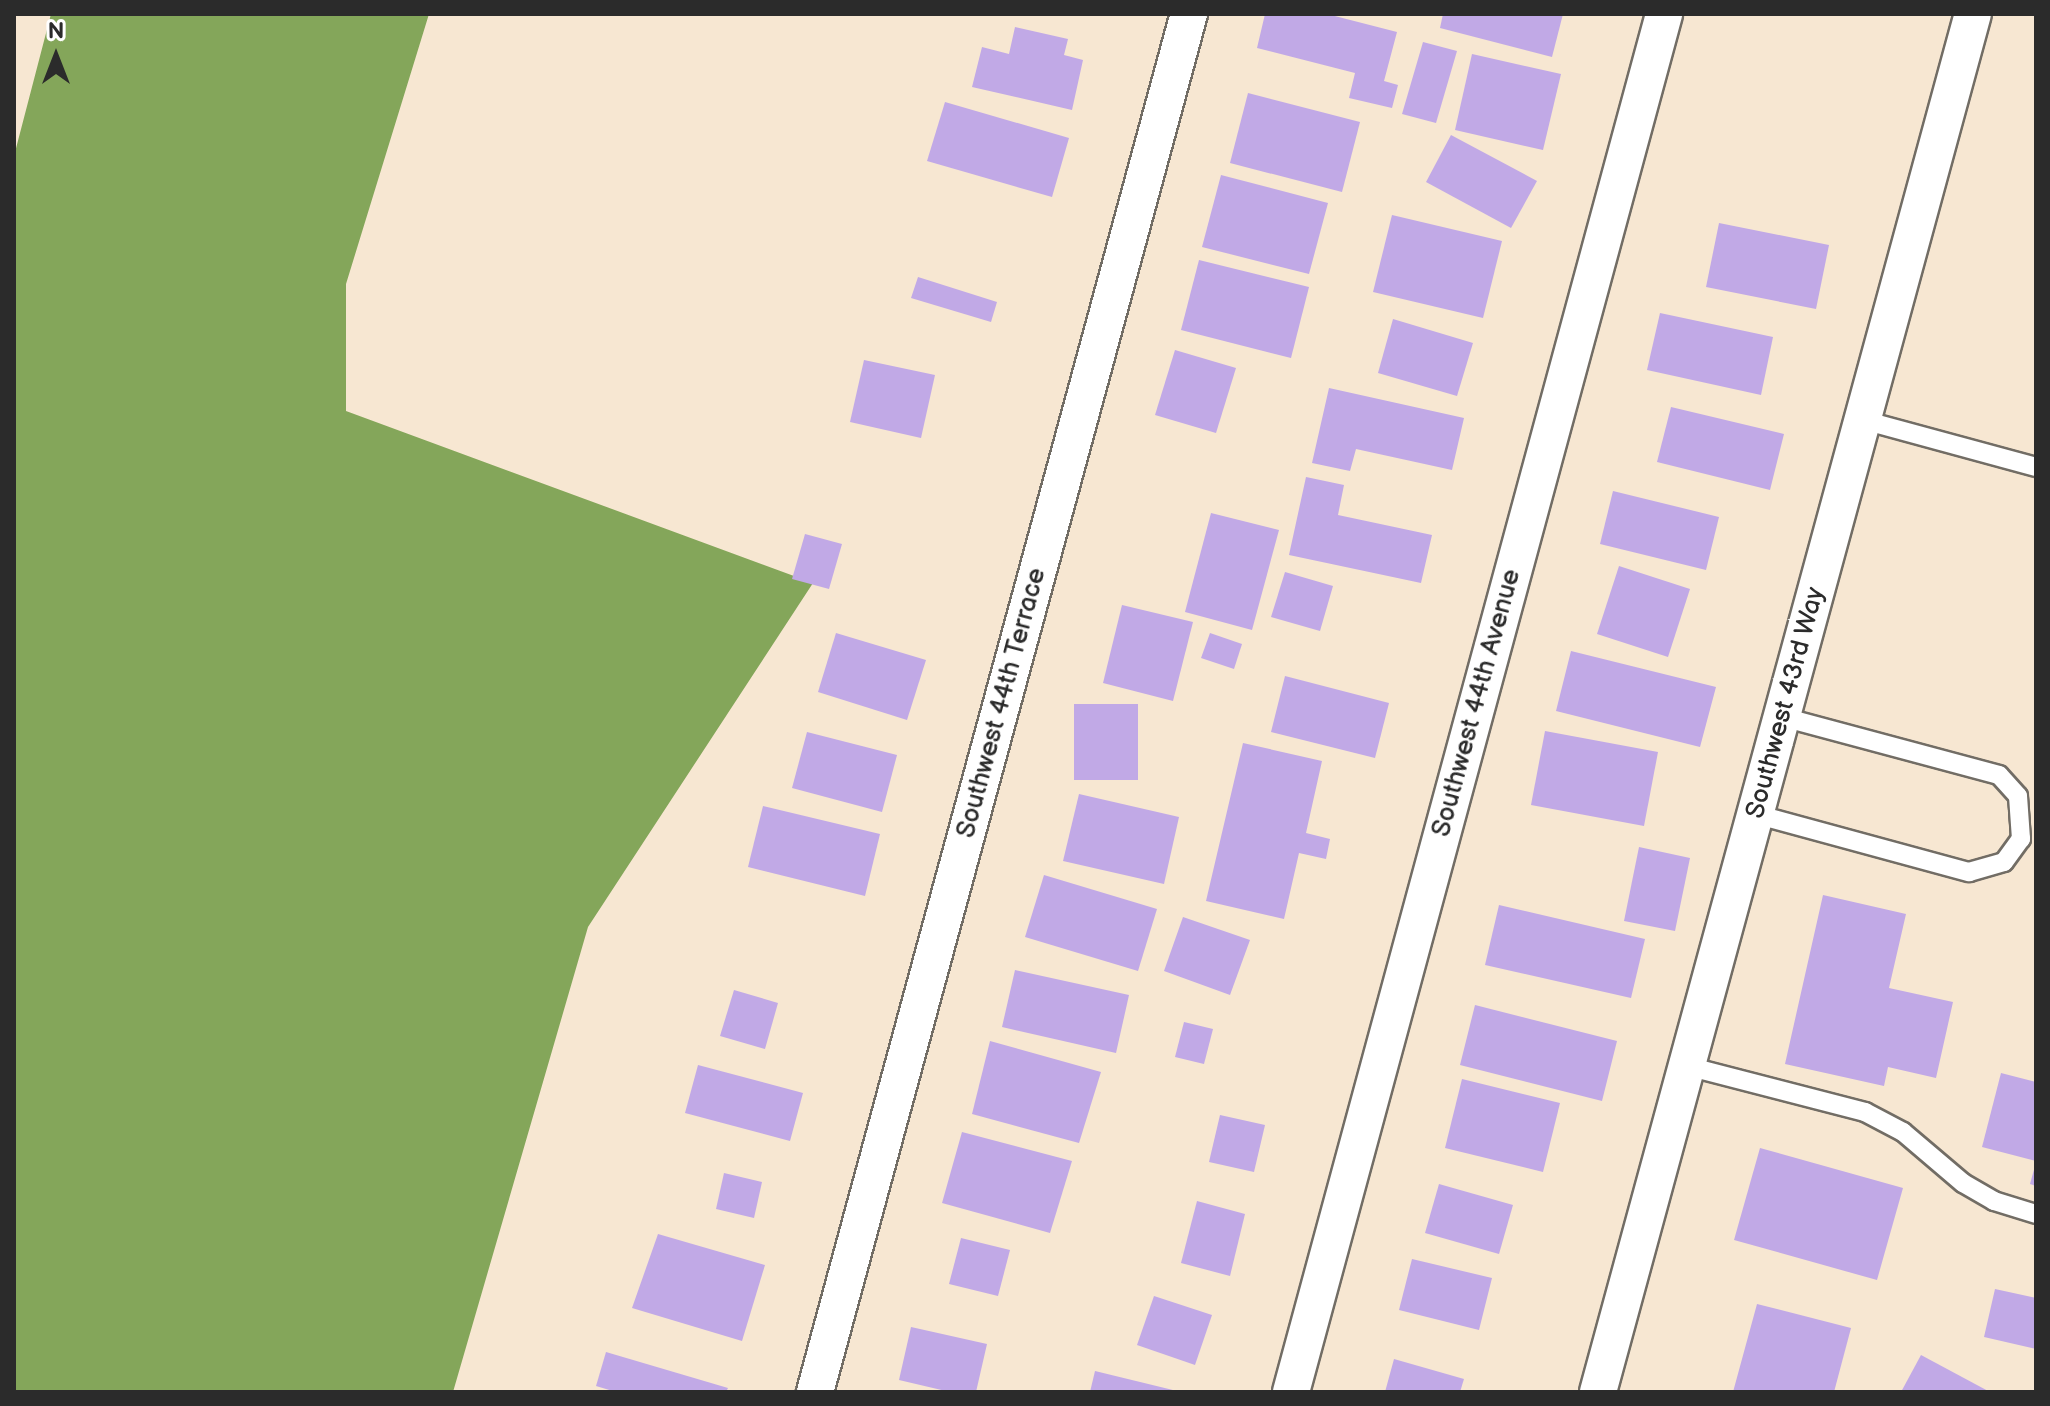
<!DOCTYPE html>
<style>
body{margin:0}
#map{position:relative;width:2050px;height:1406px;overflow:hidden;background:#f7e7d2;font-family:"Balsamiq Sans",sans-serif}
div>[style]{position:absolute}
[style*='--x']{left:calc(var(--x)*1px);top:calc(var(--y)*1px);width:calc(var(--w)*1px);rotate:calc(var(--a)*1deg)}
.forest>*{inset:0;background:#84a65a}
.building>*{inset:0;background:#c1a9e6}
.roads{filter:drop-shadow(2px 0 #726d65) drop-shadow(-2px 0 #726d65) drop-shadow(0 2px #726d65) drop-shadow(0 -2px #726d65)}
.service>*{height:18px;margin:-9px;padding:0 9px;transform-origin:9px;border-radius:9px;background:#fff}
.minor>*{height:36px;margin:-18px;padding:0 18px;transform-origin:18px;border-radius:18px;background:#fff}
span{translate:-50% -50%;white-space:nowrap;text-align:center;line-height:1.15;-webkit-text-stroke:8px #fff;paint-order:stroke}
.street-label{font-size:26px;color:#2b2b2b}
.frame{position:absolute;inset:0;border:16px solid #2b2b2b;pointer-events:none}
.north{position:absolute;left:16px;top:16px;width:80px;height:80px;-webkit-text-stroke:6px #fff;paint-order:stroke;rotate:0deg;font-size:22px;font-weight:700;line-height:32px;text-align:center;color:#2b2b2b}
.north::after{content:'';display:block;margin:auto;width:28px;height:36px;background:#2b2b2b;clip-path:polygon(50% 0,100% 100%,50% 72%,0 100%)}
</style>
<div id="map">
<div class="forest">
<i style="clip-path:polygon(51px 14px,429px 14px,346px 284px,346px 411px,813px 583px,588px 927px,453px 1392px,14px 1392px,14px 156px)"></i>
</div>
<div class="building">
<i style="clip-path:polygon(1265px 14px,1327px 14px,1397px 32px,1384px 81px,1398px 85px,1392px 108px,1349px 98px,1355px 73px,1257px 48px)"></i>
<i style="clip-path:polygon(1443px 14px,1563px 14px,1552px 57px,1440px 28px)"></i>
<i style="clip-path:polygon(1015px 27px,1068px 39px,1064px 55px,1083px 60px,1072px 110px,972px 87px,982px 47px,1009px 54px)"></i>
<i style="clip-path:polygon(1423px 42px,1457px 51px,1436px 123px,1402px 114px)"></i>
<i style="clip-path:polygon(1472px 54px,1561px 74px,1543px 150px,1455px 130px)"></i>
<i style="clip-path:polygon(1248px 93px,1360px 122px,1342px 192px,1230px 163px)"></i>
<i style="clip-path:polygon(945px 102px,1069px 138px,1052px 197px,927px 161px)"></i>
<i style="clip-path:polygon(1451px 135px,1537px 181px,1511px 228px,1426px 182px)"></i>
<i style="clip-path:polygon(1221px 175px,1328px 203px,1309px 274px,1202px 247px)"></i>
<i style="clip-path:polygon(1392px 215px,1502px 241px,1483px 318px,1373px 292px)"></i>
<i style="clip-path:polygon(1719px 223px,1829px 245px,1816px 309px,1706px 287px)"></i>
<i style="clip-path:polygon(1199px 260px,1309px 287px,1291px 358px,1181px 330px)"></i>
<i style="clip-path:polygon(918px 277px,997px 302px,991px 322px,911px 298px)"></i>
<i style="clip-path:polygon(1660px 313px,1773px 337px,1761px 395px,1647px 370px)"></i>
<i style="clip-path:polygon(1393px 319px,1473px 343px,1457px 396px,1378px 373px)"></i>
<i style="clip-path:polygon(1175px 350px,1236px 368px,1216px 433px,1155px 415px)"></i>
<i style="clip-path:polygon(864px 360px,935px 375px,921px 438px,850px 422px)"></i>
<i style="clip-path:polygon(1329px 388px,1464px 418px,1452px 470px,1356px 449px,1350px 471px,1312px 463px)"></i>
<i style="clip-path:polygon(1671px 407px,1784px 434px,1770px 490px,1657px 462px)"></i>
<i style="clip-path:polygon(1306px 477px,1344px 485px,1338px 515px,1432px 535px,1421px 583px,1289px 555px)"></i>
<i style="clip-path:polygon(1613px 491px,1719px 517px,1706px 570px,1600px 544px)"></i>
<i style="clip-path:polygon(1211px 513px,1279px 530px,1252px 630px,1185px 612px)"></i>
<i style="clip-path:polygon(805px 534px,842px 544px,829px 589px,792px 579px)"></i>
<i style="clip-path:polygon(1619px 566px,1690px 589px,1668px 657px,1597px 634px)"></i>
<i style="clip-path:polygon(1285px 572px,1333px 586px,1320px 631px,1271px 617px)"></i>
<i style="clip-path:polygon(1122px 605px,1193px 622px,1173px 701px,1103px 683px)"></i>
<i style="clip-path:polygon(836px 633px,926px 660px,907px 720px,818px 692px)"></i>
<i style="clip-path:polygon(1210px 633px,1242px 644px,1234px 669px,1201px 658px)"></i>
<i style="clip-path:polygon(1571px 651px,1716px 687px,1700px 747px,1556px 711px)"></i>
<i style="clip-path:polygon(1285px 676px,1389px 703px,1375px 758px,1271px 732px)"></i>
<i style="clip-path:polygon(1074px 704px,1138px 704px,1138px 780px,1074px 780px)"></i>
<i style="clip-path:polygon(1545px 731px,1658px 752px,1644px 826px,1531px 805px)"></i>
<i style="clip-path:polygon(807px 732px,897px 755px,882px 812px,792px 788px)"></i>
<i style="clip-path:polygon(1243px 743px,1322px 761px,1306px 833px,1330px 839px,1326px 859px,1299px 853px,1284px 919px,1206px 901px)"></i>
<i style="clip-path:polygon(1079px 794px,1179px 817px,1164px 884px,1063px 861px)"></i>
<i style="clip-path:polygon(763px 806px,880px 834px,865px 896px,748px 867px)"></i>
<i style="clip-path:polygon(1639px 847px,1690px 858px,1675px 931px,1624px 921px)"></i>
<i style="clip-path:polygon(1044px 875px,1157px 909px,1138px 971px,1025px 937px)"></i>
<i style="clip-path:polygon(1823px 895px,1906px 914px,1889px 988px,1953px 1002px,1936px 1078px,1888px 1067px,1884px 1086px,1785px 1064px)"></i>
<i style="clip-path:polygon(1499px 905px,1645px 939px,1631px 998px,1485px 965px)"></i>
<i style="clip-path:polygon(1183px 917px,1250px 940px,1230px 995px,1164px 971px)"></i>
<i style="clip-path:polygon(1015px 970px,1129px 995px,1116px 1053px,1002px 1027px)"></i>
<i style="clip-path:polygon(734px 990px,778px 1003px,765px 1049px,720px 1036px)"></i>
<i style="clip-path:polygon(1475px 1005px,1617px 1041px,1602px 1101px,1460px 1065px)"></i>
<i style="clip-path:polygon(1184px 1022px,1213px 1029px,1204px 1064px,1175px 1057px)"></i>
<i style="clip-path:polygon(990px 1041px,1101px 1072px,1079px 1143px,972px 1114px)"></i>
<i style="clip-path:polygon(698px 1065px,803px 1093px,790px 1141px,685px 1113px)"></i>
<i style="clip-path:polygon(2001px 1073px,2036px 1082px,2036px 1161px,1982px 1147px)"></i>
<i style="clip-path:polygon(1462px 1079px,1560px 1103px,1543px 1172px,1445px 1148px)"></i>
<i style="clip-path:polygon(1220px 1115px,1265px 1125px,1254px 1172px,1209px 1162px)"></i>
<i style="clip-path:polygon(962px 1132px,1072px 1161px,1050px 1233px,942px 1203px)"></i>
<i style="clip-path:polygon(1760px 1148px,1903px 1188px,1877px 1280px,1734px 1240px)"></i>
<i style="clip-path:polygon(2035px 1166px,2036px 1167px,2036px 1186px,2030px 1184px)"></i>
<i style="clip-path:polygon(724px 1173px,762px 1182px,754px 1218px,716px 1209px)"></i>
<i style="clip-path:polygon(1439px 1184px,1513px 1205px,1499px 1254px,1425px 1233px)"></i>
<i style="clip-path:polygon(1197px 1201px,1245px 1214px,1230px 1276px,1181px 1263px)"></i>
<i style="clip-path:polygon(658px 1234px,765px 1265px,742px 1341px,632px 1308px)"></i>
<i style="clip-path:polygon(961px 1238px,1010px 1250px,998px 1296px,949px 1284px)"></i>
<i style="clip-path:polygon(1412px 1259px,1492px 1278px,1479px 1330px,1399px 1310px)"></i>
<i style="clip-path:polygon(1995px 1289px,2036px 1298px,2036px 1349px,1984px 1337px)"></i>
<i style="clip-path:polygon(1154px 1296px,1212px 1315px,1195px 1365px,1137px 1345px)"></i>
<i style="clip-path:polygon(1757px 1304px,1851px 1328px,1834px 1392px,1733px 1392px)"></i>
<i style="clip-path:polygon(911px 1327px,987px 1344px,976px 1392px,950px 1392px,899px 1380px)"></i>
<i style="clip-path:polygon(606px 1352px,728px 1388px,726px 1392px,616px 1392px,596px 1386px)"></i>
<i style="clip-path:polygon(1921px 1355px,1990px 1392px,1901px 1392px)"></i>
<i style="clip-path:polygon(1394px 1359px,1464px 1379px,1460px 1392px,1385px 1392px)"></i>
<i style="clip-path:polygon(1095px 1371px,1177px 1391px,1177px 1392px,1090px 1392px)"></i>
</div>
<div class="roads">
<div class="service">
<i style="--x:1863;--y:420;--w:179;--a:15.2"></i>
<i style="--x:1755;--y:814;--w:222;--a:15.2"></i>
<i style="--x:1969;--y:872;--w:36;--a:-16"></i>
<i style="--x:2004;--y:862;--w:29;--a:-54"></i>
<i style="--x:2021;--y:839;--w:43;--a:-94"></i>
<i style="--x:2018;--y:796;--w:28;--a:-132"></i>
<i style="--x:1999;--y:775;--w:225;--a:-165"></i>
<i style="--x:1687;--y:1066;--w:184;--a:14.5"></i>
<i style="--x:1865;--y:1112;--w:43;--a:27.8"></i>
<i style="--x:1903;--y:1132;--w:79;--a:40.4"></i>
<i style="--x:1963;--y:1183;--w:36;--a:30"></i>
<i style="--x:1994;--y:1201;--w:44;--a:17.2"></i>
</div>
<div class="minor">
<i style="--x:815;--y:1392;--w:1428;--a:-74.82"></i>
<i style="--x:1291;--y:1392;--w:1428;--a:-74.85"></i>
<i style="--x:1598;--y:1392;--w:1428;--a:-74.78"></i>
</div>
</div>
<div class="street-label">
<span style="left:1002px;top:703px;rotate:-75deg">Southwest 44th Terrace</span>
<span style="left:1477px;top:703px;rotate:-75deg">Southwest 44th Avenue</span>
<span style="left:1786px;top:703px;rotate:-75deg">Southwest 43rd Way</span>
</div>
<div class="frame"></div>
<div class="north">N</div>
</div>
